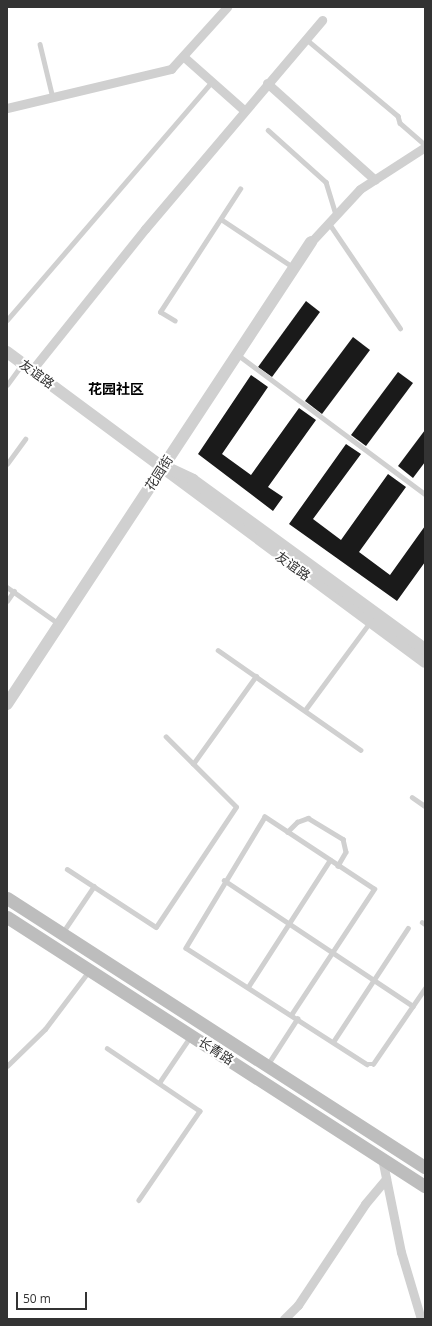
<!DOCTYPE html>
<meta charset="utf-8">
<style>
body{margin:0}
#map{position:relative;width:432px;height:1326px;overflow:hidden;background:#fff;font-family:"Open Sans","Noto Sans SC",sans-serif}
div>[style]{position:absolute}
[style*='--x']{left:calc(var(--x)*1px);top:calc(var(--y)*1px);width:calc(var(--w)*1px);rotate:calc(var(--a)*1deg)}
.building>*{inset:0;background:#1a1a1a}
.service>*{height:4.5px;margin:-2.25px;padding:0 2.25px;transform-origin:2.25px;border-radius:2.25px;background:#d0d0d0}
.minor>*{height:9px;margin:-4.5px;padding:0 4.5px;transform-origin:4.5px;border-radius:4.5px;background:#d0d0d0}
.tertiary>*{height:12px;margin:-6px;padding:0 6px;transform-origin:6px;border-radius:6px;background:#d0d0d0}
.secondary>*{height:13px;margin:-6.5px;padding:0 6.5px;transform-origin:6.5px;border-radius:6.5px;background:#bdbdbd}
span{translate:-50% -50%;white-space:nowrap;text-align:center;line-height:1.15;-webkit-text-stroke:4px #fff;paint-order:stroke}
.street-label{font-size:13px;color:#333}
.neighbourhood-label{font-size:14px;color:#000;font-weight:700}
.frame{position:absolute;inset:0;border:8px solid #333;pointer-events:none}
.scale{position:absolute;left:16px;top:1292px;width:71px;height:18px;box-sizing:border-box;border:2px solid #333;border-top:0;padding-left:5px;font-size:12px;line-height:14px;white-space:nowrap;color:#333;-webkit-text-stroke:3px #fff;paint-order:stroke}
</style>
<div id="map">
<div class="building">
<i style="clip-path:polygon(306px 301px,320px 312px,272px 377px,258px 367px)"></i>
<i style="clip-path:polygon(353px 337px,370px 350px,322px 414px,305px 401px)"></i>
<i style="clip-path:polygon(398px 372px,413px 383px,366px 446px,351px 435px)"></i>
<i style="clip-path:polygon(251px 375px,268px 387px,222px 454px,251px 475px,299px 408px,316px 420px,268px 487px,283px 497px,273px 511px,198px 454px)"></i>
<i style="clip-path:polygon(425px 430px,425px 462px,413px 478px,398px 466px)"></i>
<i style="clip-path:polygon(346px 444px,361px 454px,313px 519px,341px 540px,388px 474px,406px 487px,359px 552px,390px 575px,425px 526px,425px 562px,397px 601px,289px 524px)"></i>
</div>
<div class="service">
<i style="--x:306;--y:39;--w:120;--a:39.9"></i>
<i style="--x:398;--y:116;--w:7;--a:74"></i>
<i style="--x:400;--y:123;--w:33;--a:41"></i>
<i style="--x:40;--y:44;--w:56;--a:76.5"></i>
<i style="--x:268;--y:130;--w:78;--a:41.9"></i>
<i style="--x:326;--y:182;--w:34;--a:73"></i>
<i style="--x:221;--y:219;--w:87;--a:33.7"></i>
<i style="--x:329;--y:223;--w:127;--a:55.9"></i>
<i style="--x:7;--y:320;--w:314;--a:-49.3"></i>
<i style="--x:175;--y:321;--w:17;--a:-149"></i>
<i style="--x:160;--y:312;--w:147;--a:-57"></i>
<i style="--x:237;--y:354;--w:234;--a:36.7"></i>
<i style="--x:7;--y:385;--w:26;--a:-54"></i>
<i style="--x:7;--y:464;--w:31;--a:-54"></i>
<i style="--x:7;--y:587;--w:64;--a:35.4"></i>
<i style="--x:7;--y:601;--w:12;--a:-55"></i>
<i style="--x:218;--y:650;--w:174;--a:35"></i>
<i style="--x:305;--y:710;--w:109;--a:-53.5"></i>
<i style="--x:193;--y:764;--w:108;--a:-54.4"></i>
<i style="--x:412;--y:797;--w:16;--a:35"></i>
<i style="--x:287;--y:832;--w:14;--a:-45"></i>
<i style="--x:297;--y:822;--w:12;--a:-20"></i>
<i style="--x:308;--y:818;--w:41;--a:31"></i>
<i style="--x:343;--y:839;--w:13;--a:77"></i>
<i style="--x:346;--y:852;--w:16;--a:120"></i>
<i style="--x:67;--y:869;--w:106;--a:33.1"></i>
<i style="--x:156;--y:927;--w:144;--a:-56.3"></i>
<i style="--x:236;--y:807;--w:99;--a:-135"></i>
<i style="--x:224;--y:880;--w:227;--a:33.7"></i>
<i style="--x:422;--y:922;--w:4;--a:34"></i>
<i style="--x:63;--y:932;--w:55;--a:-56"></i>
<i style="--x:248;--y:987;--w:151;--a:-57.2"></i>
<i style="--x:291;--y:1015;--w:151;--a:-56.6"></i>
<i style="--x:374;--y:889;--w:131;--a:-146.6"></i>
<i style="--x:265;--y:817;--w:153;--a:121.1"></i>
<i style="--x:186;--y:948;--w:215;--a:32.7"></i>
<i style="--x:367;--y:1064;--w:6;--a:0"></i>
<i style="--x:373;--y:1064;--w:92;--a:-55.6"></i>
<i style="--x:333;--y:1042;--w:136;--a:-56.7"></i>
<i style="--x:107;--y:1048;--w:112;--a:34.1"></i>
<i style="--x:200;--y:1111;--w:108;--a:124.4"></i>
<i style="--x:268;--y:1064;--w:54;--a:-57.2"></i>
<i style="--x:7;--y:1066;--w:53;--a:-44.2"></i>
<i style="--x:45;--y:1029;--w:73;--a:-52.8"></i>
<i style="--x:159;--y:1083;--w:55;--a:-56"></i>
</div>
<div class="minor">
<i style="--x:184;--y:57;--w:80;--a:41.5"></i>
<i style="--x:267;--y:83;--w:145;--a:41.9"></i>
<i style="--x:7;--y:108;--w:169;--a:-13.4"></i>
<i style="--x:171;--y:69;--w:84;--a:-47.9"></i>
<i style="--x:311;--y:242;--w:72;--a:-47.2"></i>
<i style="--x:360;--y:189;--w:77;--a:-32.9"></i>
<i style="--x:32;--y:370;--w:181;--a:-51.3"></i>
<i style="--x:145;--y:229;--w:274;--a:-49.7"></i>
<i style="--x:382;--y:1158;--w:96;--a:78.6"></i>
<i style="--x:401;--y:1252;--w:70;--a:73.4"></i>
<i style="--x:284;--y:1319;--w:20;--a:-45"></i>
<i style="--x:298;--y:1305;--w:121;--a:-56.4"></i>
<i style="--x:365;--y:1204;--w:33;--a:-50"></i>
</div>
<div class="tertiary">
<i style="--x:7;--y:352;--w:520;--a:36.56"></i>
<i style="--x:172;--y:470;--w:23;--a:25"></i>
<i style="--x:193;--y:480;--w:287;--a:36.1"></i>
<i style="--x:7;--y:704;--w:553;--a:-56.65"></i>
</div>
<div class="secondary">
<i style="--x:7;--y:898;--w:497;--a:32.8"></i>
<i style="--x:7;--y:917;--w:497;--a:32.8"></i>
</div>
<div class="street-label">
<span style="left:37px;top:374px;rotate:36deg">友谊路</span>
<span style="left:159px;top:473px;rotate:-57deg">花园街</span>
<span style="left:293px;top:566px;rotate:36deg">友谊路</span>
<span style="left:216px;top:1051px;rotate:33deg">长青路</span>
</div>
<div class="neighbourhood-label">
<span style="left:116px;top:389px">花园社区</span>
</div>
<div class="frame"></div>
<div class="scale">50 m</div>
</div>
